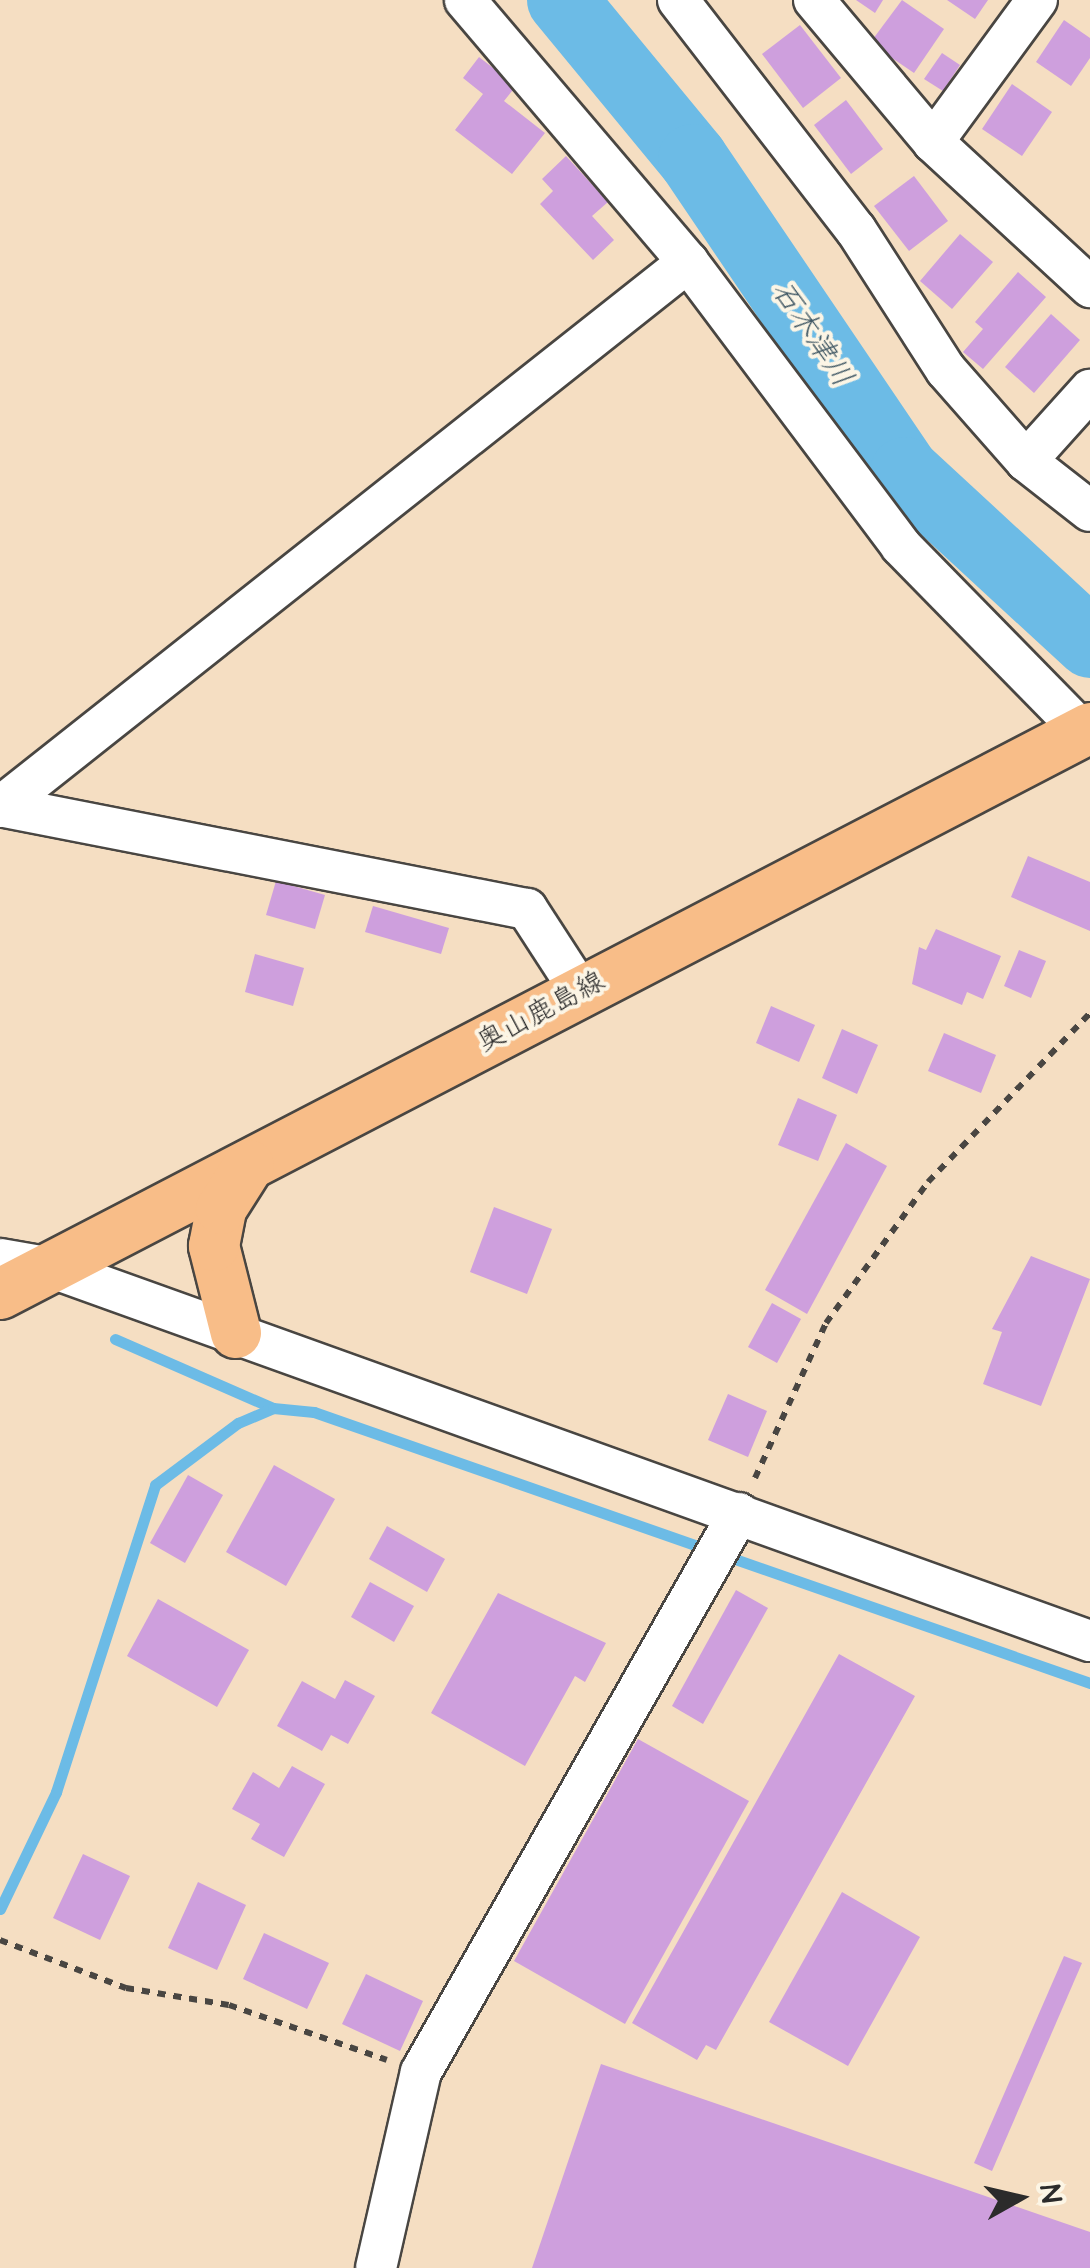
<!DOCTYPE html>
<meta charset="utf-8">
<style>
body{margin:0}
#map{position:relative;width:1090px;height:2268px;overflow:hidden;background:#f5dec2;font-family:"Architects Daughter","Klee One",sans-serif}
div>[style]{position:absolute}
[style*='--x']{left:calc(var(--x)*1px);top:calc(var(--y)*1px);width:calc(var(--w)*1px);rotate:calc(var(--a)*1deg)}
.stream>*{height:11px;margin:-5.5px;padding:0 5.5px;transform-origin:5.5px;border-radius:5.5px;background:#6cbbe6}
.river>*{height:70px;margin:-35px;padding:0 35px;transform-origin:35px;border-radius:35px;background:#6cbbe6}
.building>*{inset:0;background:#ce9fdd}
.path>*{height:6px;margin-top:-3px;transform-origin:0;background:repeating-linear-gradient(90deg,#494642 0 8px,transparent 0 16px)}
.roads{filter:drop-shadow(2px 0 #494642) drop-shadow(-2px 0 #494642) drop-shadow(0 2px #494642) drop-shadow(0 -2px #494642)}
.minor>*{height:40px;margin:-20px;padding:0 20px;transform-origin:20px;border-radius:20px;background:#fff}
.major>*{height:50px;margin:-25px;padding:0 25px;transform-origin:25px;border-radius:25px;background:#f8bd88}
span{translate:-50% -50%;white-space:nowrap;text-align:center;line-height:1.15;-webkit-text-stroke:8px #fcf5e5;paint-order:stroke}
.street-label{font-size:28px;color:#2b2b2b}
.water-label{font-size:30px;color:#3e5663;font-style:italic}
.north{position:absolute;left:970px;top:2148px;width:100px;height:100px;-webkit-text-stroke:8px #fcf5e5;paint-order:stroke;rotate:82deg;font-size:28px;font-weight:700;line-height:40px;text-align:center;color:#2b2b2b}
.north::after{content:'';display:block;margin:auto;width:35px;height:45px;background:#2b2b2b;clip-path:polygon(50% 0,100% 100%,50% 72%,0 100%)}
</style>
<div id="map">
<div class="stream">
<i style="--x:115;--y:1339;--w:172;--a:23.6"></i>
<i style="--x:0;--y:1909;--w:130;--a:-64.4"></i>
<i style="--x:56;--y:1792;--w:323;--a:-72.1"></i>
<i style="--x:155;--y:1485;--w:104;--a:-36.8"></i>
<i style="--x:238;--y:1423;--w:38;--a:-23"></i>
<i style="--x:273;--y:1408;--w:41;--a:5.6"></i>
<i style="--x:314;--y:1412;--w:822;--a:19.25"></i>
</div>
<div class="river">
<i style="--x:562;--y:0;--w:206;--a:50.5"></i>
<i style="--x:693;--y:159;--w:378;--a:55.9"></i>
<i style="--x:905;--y:472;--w:252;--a:42.7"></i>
</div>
<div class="building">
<i style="clip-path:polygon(856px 0,883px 0,875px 13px)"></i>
<i style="clip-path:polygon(902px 0,944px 29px,914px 73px,870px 43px)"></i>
<i style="clip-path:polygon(947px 0,988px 0,975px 19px)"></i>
<i style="clip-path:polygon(1064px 20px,1090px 38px,1090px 58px,1071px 86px,1036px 62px)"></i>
<i style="clip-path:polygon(800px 25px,841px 78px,803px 108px,762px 54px)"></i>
<i style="clip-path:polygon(942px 53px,960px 65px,943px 91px,924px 79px)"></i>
<i style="clip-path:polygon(479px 57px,516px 86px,504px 101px,545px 133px,512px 174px,455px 130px,483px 94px,463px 78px)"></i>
<i style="clip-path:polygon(1012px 84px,1052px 112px,1022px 156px,982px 129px)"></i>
<i style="clip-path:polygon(846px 100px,883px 149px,851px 174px,814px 125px)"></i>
<i style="clip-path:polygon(566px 156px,608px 202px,592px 216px,614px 240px,593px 260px,540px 204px,553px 191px,542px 179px)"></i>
<i style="clip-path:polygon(914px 176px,948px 221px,909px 251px,874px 206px)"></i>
<i style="clip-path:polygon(960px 234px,993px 262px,952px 309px,920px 281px)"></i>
<i style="clip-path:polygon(1018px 272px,1046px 297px,983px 369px,963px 352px,983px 329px,975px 322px)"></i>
<i style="clip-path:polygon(1051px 314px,1080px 340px,1034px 393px,1005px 367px)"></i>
<i style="clip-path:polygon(1028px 856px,1090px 882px,1090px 931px,1011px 897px)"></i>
<i style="clip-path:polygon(276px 881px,325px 895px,315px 929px,266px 915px)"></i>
<i style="clip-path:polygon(373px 906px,449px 928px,441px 954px,365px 932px)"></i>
<i style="clip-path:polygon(936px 929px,1001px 956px,983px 999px,967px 992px,962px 1005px,912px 984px,919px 947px,926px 950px)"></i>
<i style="clip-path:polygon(1019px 950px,1046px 961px,1031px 998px,1004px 986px)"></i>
<i style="clip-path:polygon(255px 954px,304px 968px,293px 1006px,245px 992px)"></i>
<i style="clip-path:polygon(771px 1006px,815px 1025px,799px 1062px,756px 1043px)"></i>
<i style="clip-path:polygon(842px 1029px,878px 1045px,857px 1094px,822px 1078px)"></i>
<i style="clip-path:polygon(944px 1033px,996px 1055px,981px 1093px,928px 1071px)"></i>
<i style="clip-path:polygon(798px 1098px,837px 1115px,818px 1161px,778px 1145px)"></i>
<i style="clip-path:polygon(846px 1143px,887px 1166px,807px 1314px,765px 1290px)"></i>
<i style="clip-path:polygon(494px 1207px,552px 1229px,527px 1294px,470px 1272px)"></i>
<i style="clip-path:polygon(1031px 1256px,1090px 1279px,1041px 1406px,983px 1384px,1002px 1332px,992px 1329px)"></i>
<i style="clip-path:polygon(772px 1303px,801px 1319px,777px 1363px,748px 1347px)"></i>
<i style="clip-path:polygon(728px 1394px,767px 1411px,748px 1457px,708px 1440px)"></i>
<i style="clip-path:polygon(274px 1465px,335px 1499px,286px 1586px,226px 1552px)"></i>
<i style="clip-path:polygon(188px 1475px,223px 1495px,185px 1563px,150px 1543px)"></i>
<i style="clip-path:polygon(387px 1526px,445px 1559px,427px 1592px,369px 1559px)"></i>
<i style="clip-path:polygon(370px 1582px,414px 1606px,394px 1642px,351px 1617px)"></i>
<i style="clip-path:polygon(736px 1590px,768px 1608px,703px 1724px,672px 1706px)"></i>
<i style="clip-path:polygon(498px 1593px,606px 1643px,585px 1682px,575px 1676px,525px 1766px,431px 1713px)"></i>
<i style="clip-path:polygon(158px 1599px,249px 1650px,217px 1707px,127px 1656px)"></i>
<i style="clip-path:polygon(839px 1654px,915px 1696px,716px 2050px,706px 2045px,697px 2060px,632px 2023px)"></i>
<i style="clip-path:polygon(345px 1680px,375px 1696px,348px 1744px,331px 1735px,322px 1751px,277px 1726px,302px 1681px,335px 1699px)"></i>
<i style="clip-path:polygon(638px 1739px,749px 1801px,625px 2024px,514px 1961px)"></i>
<i style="clip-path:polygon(292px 1766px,325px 1784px,284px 1857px,251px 1839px,260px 1824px,232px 1809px,253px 1772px,279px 1788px)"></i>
<i style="clip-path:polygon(83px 1854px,130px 1876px,100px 1940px,53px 1918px)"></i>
<i style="clip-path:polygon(198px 1882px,246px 1905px,217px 1970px,168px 1948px)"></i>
<i style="clip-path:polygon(842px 1892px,920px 1937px,848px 2066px,769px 2022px)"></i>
<i style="clip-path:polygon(264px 1933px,329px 1963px,307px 2009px,243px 1979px)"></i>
<i style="clip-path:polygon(1064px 1956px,1082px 1963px,992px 2171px,974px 2163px)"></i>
<i style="clip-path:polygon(366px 1974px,423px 2001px,400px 2051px,342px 2024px)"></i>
<i style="clip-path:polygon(601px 2064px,1090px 2232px,1090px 2268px,532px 2268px)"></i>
</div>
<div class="path">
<i style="--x:755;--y:1478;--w:170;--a:-65.4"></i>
<i style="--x:826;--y:1323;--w:174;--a:-54.1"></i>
<i style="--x:928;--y:1182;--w:234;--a:-46.2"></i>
<i style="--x:0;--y:1940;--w:135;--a:20.9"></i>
<i style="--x:126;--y:1988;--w:104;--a:9.4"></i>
<i style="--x:229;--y:2005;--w:167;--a:19.2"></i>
</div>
<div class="roads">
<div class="minor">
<i style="--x:465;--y:0;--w:344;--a:49.6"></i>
<i style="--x:688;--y:262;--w:355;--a:53.1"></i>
<i style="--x:901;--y:546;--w:260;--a:45.6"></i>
<i style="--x:678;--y:0;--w:291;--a:52.3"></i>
<i style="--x:856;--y:230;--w:166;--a:57.3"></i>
<i style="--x:946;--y:370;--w:121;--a:48.7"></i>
<i style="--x:1026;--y:461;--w:81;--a:38"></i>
<i style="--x:814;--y:0;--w:185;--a:50"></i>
<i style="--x:933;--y:142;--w:214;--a:42.7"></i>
<i style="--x:933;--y:142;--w:176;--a:-53.8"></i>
<i style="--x:1026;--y:461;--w:96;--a:-48"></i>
<i style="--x:0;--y:806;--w:537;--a:11.06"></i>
<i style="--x:527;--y:909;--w:99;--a:57"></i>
<i style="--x:0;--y:807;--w:878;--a:-38.38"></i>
<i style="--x:0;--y:1259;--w:53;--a:9.8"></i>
<i style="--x:52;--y:1268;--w:1103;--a:19.77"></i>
<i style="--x:376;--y:2268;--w:201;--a:-77.1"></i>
<i style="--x:421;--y:2072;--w:643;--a:-60.37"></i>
</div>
<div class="major">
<i style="--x:0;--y:1294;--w:1228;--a:-27.44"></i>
<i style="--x:236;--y:1333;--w:90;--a:-104.2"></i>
<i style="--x:214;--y:1246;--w:38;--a:-79"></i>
<i style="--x:221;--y:1209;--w:52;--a:-57.5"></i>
</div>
</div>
<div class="street-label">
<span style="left:541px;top:1012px;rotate:-28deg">奥山鹿島線</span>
</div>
<div class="water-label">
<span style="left:812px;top:334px;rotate:56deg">石木津川</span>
</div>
<div class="north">N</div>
</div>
